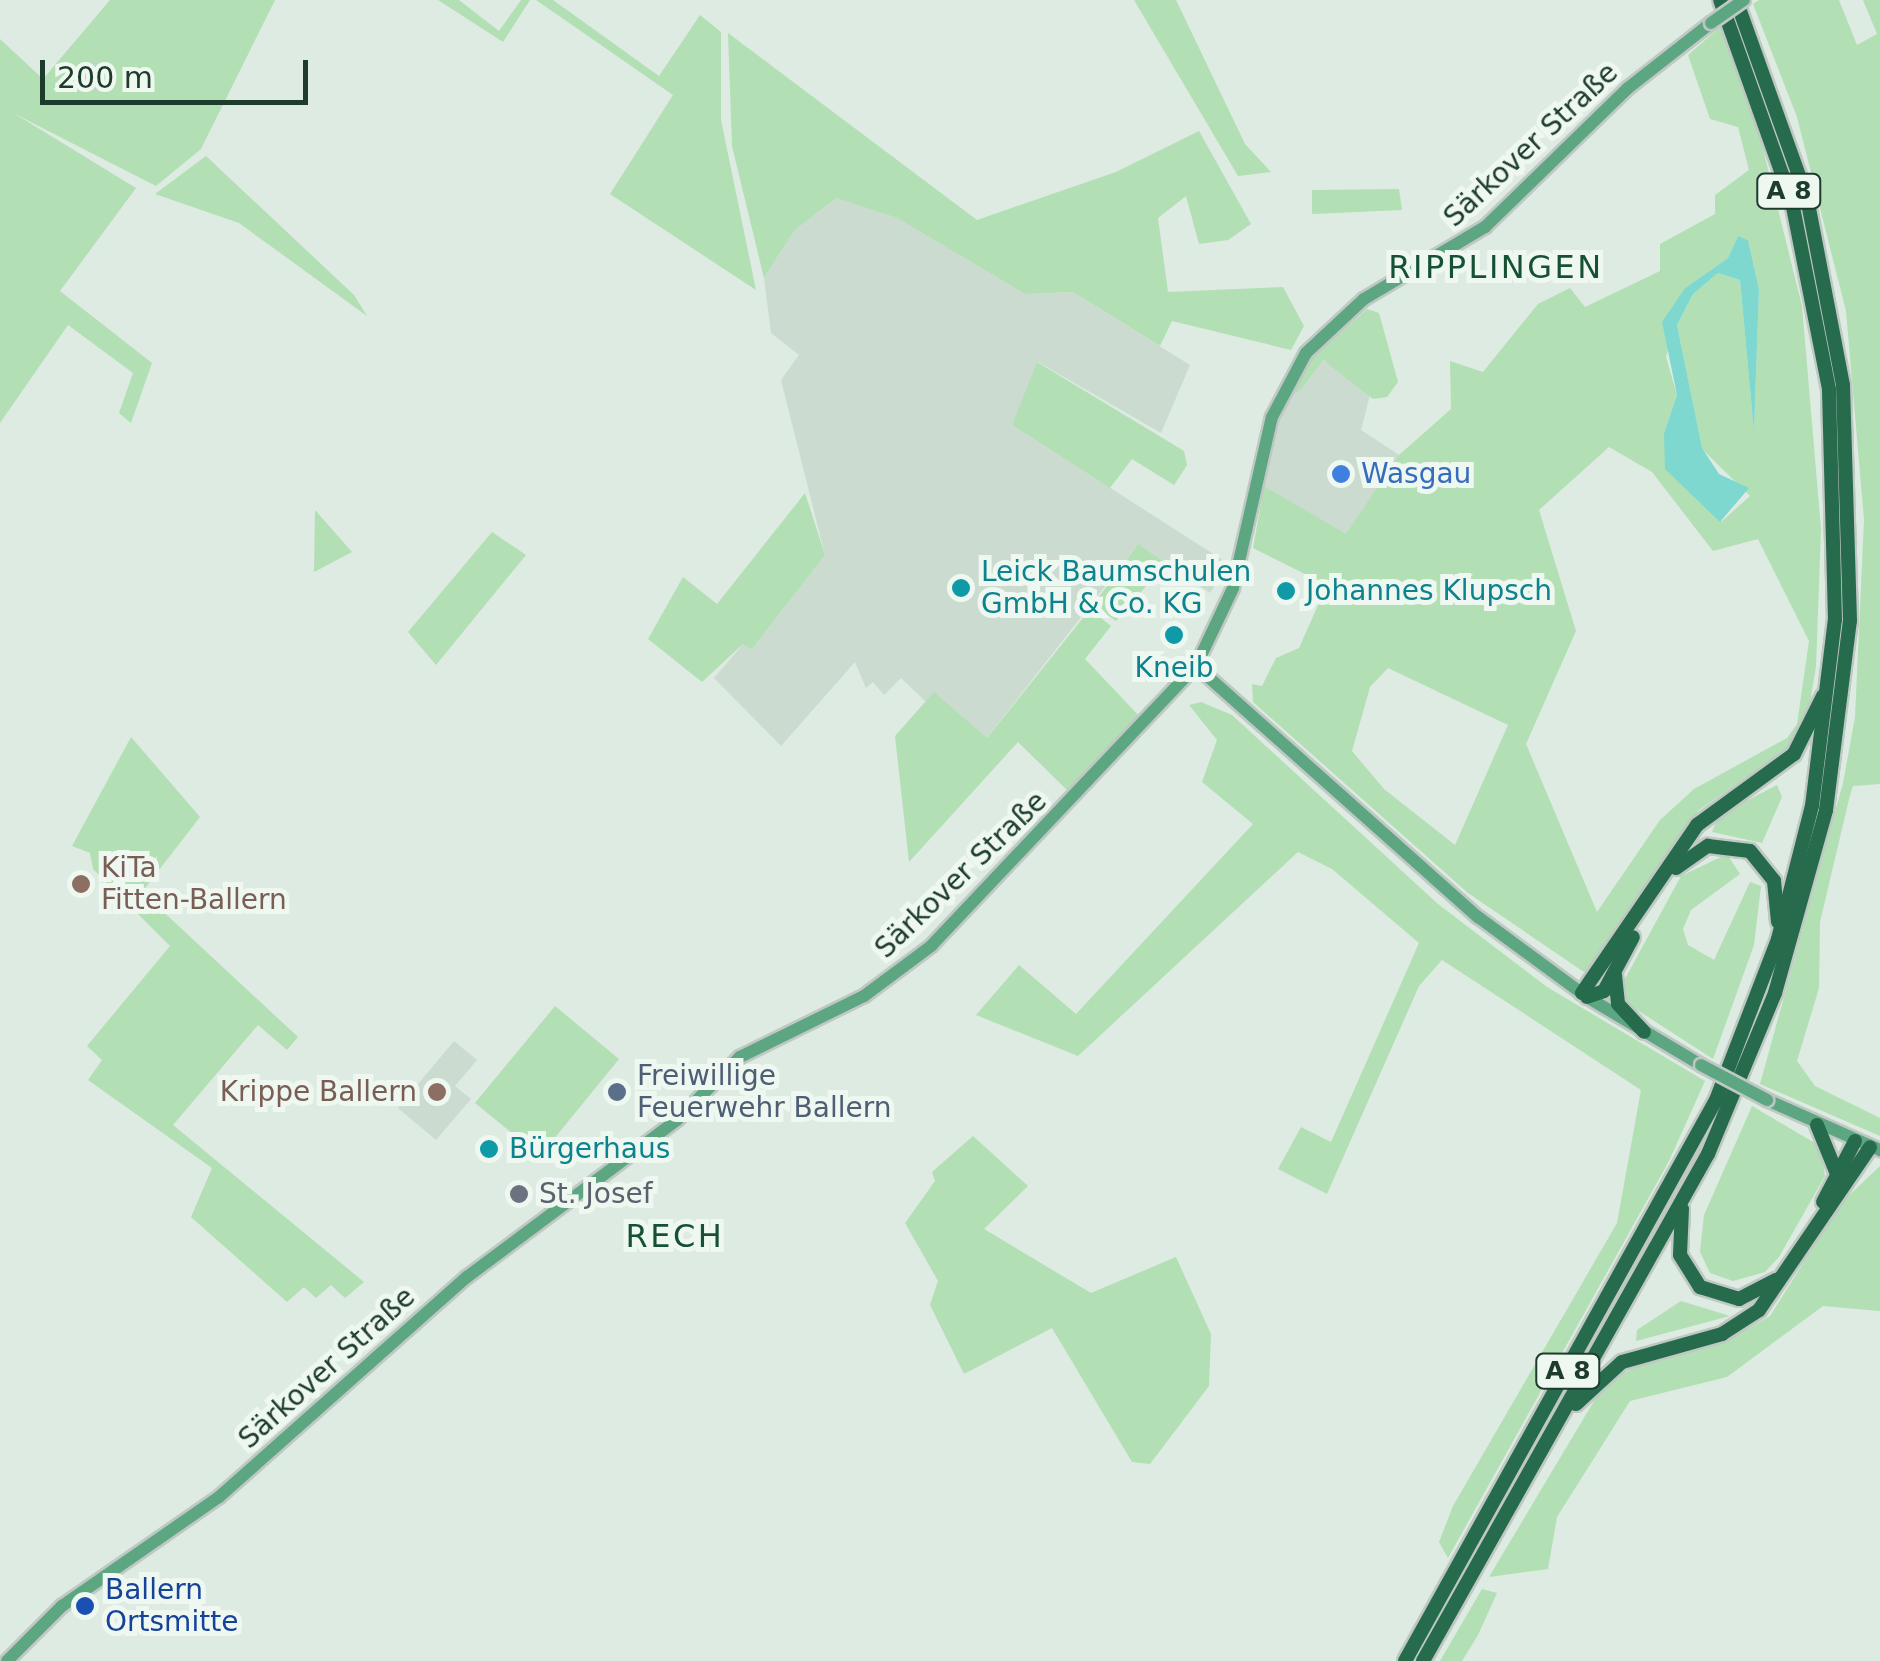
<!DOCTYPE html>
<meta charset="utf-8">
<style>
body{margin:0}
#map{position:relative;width:1880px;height:1661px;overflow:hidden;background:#ddebe2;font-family:"DejaVu Sans",sans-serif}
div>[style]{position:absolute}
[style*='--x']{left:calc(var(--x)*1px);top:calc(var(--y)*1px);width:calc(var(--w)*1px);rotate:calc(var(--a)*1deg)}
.built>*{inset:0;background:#cbdbd0}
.green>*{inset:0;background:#b3dfb4}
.water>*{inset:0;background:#7ed8cf}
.roads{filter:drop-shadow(2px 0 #c0c8c4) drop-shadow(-2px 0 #c0c8c4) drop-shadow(0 2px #c0c8c4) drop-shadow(0 -2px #c0c8c4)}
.major>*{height:12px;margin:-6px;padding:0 6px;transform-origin:6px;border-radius:6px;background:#5ca681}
.highway>*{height:14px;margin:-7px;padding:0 7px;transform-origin:7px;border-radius:7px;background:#266c4c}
.bridges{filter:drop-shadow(2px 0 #c0c8c4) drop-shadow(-2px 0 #c0c8c4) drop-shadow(0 2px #c0c8c4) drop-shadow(0 -2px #c0c8c4)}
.major-bridge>*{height:12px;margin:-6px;padding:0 6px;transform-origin:6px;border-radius:6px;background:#5ca681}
.dots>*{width:28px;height:28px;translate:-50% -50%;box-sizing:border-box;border:5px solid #eef8f0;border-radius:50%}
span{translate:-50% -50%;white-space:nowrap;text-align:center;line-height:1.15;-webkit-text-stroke:10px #eef8f0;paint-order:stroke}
.shield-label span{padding:2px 8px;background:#eef8f0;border:2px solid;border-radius:8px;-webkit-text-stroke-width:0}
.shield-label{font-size:25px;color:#1d3c2c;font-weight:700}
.street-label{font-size:28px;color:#1d3c2c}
.shop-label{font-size:28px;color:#366cbe}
.left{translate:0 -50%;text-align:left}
.culture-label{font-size:28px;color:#0d838f}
.education-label{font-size:28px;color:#785e54}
.right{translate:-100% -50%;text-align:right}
.service-label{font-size:28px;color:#4e5e75}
.worship-label{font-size:28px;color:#5b616d}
.transit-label{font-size:28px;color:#164399}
.quarter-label{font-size:32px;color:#175134;letter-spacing:2.5px}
.scale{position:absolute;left:40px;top:60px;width:268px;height:45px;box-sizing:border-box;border:5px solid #1d3c2c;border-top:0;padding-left:12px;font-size:30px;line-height:35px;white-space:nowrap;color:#1d3c2c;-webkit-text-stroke:8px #eef8f0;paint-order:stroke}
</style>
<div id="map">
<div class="built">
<i style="clip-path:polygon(836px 198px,897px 218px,1025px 294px,1073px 292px,1190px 365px,1161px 433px,1038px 362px,1012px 425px,1229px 564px,1210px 593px,1138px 544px,986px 739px,934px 693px,926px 702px,901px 678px,884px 695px,873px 682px,866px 688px,855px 662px,781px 746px,714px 678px,744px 643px,752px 649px,825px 555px,781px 380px,799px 355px,771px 333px,764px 278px,794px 231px)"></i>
<i style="clip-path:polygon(1322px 360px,1371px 391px,1361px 430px,1399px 455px,1346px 535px,1264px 486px,1284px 403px)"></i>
<i style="clip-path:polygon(454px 1041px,477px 1060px,455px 1086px,471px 1099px,436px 1140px,398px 1108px)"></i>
</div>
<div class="green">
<i style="clip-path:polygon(110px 0,275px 0,201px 149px,156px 186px,15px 114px,136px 188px,60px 291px,152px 363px,131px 423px,119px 413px,133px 373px,68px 325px,0 423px,0 39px,43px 79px)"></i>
<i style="clip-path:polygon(438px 0,459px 0,499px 31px,521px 0,530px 0,503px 42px)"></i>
<i style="clip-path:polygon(536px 0,553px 0,659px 76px,700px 15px,721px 32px,721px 120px,756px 290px,610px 194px,673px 95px)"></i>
<i style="clip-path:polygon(1134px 0,1176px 0,1245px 144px,1271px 172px,1238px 176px)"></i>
<i style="clip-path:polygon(1759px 0,1839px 0,1857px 45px,1877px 34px,1863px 0,1880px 0,1880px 784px,1853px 786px,1850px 795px,1820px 922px,1819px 988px,1797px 1061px,1815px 1086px,1880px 1118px,1880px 1136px,1760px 1084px,1843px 783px,1855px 717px,1864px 520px,1846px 311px,1797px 117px,1753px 4px)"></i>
<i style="clip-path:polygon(evenodd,1720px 27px,1755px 117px,1802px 306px,1821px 529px,1816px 667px,1808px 714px,1792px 745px,1698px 811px,1597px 966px,1584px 972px,1468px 893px,1253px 702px,1252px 684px,1262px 686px,1276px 658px,1299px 648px,1327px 585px,1253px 548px,1264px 486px,1346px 534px,1399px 455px,1451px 409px,1450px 361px,1483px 372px,1538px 304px,1570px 288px,1585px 307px,1660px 271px,1660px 244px,1715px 214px,1715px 195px,1749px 170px,1738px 127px,1710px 119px,1688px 55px,1720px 27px,1738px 236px,1748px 240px,1759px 289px,1754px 431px,1740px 280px,1718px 273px,1693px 294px,1677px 325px,1702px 449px,1750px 496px,1721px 522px,1664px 433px,1677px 395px,1666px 357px,1685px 288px,1728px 258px,1738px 236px,1720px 27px,1609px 447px,1652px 472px,1713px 551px,1758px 539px,1809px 641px,1797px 724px,1787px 738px,1694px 789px,1660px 820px,1597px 912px,1526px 744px,1576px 631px,1539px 510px,1609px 447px,1720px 27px,1388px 668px,1508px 725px,1455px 845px,1384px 789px,1352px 751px,1370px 687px,1388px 668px)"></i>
<i style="clip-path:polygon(728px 33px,977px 220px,1116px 172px,1199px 131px,1251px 224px,1228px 240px,1199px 244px,1186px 196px,1158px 218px,1168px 292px,1283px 287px,1304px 326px,1291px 350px,1172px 321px,1160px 346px,1073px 292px,1025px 294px,897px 218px,836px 198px,794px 231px,764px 278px,732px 146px)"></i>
<i style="clip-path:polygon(206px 156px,354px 295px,367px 316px,239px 223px,155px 194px)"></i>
<i style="clip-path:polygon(1399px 189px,1402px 210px,1312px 214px,1312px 190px)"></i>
<i style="clip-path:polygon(1367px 309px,1379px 313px,1398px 382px,1387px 397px,1373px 399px,1323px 360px,1298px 393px,1292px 389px,1310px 360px)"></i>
<i style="clip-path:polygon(1037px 362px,1184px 451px,1187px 465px,1174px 485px,1132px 459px,1110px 488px,1012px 425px)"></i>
<i style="clip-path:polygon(805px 493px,825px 555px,752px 649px,743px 644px,702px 682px,648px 639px,683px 577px,717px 604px)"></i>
<i style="clip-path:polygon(315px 510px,352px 552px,314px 572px)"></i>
<i style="clip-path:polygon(492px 532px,526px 555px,436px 665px,408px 632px)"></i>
<i style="clip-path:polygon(1138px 544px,1166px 563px,1116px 621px,1093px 605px)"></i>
<i style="clip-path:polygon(1090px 609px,1111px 626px,1085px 659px,1143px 720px,1070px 793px,1018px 742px,909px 862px,895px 736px,934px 692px,987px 738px)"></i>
<i style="clip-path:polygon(1201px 702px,1232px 715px,1438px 904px,1547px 987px,1705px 1081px,1669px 1161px,1448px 1558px,1439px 1542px,1453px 1506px,1617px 1223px,1641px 1090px,1442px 960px,1419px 986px,1327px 1194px,1278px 1169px,1301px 1127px,1331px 1142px,1419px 943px,1332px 869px,1298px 852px,1078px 1056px,976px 1015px,1019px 965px,1076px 1014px,1253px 824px,1202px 782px,1217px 740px,1189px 705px)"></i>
<i style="clip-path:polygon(131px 737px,200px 817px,142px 892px,298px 1037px,287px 1050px,258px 1025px,173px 1125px,364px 1282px,345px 1298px,331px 1285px,316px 1298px,304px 1287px,287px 1302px,191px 1217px,212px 1168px,88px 1080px,102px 1060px,87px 1046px,170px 946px,93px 869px,90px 853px,72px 846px)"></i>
<i style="clip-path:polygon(1777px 785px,1782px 797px,1762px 843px,1712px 832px,1719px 815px)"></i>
<i style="clip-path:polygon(1727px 854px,1740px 874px,1691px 910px,1683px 929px,1688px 945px,1714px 960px,1750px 882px,1761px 886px,1754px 945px,1713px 1059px,1628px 1004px,1621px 986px,1681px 876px)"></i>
<i style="clip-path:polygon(555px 1006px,619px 1059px,540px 1156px,475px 1103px)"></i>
<i style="clip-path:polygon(1752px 1106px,1820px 1146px,1825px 1176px,1779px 1257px,1765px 1272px,1733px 1281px,1710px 1273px,1700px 1252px,1704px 1215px)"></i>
<i style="clip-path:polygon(973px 1136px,1028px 1186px,984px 1229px,1091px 1293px,1176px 1257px,1211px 1334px,1209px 1386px,1150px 1464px,1132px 1462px,1052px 1328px,964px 1374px,930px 1305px,938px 1281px,905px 1223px,935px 1181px,932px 1172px)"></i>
<i style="clip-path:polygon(1880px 1166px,1880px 1311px,1823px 1306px,1727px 1377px,1630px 1401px,1557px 1517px,1548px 1569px,1489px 1577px,1603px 1386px,1636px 1366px,1722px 1343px,1770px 1316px,1841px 1203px)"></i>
<i style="clip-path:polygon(1681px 1301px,1730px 1316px,1636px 1341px,1637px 1330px)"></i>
<i style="clip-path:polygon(1482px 1589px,1497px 1593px,1478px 1635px,1462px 1661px,1440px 1661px)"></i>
</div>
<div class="water">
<i style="clip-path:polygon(1738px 236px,1748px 240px,1759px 289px,1754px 432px,1740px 280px,1718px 273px,1693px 294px,1677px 325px,1702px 448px,1719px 474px,1749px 488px,1720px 522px,1665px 469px,1664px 433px,1677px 395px,1662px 322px,1685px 288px,1728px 258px)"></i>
</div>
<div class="roads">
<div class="major">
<i style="--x:1196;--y:666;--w:378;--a:41.7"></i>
<i style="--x:1478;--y:917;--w:135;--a:36.3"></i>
<i style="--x:1587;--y:997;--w:133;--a:30.8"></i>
<i style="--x:1767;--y:1100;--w:124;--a:23.9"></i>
<i style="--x:7;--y:1661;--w:78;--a:-45"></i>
<i style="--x:62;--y:1606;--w:191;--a:-34.8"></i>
<i style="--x:219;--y:1497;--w:332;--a:-41.6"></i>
<i style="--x:467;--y:1277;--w:262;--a:-36.8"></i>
<i style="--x:677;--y:1120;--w:89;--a:-45"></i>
<i style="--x:740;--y:1057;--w:138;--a:-26.2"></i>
<i style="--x:864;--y:996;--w:84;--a:-36.7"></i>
<i style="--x:931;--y:946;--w:386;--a:-46.6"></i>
<i style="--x:1196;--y:666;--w:86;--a:-64.6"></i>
<i style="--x:1233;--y:588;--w:175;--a:-77.2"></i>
<i style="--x:1272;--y:417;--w:72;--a:-62"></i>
<i style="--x:1306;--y:353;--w:79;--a:-43"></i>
<i style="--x:1364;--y:299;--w:141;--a:-30.8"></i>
<i style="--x:1485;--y:227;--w:199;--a:-44.2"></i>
<i style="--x:1628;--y:88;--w:105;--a:-38.1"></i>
</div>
<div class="highway">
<i style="--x:1676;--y:868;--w:39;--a:-35"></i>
<i style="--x:1708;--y:846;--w:42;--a:6.8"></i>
<i style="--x:1750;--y:851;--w:38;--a:51"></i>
<i style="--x:1774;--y:881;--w:41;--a:84.4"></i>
<i style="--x:1615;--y:975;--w:29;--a:84"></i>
<i style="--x:1618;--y:1004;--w:38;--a:47"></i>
<i style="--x:1582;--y:993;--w:204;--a:-55.6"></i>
<i style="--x:1697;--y:825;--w:120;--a:-36.2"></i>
<i style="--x:1794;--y:754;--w:65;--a:-63.4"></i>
<i style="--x:1587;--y:997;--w:18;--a:-19"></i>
<i style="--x:1604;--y:991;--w:61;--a:-61.8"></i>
<i style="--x:1817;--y:1125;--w:53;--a:67.8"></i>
<i style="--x:1823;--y:1202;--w:69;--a:-62.3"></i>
<i style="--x:1682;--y:1209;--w:46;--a:92.5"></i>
<i style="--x:1680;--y:1255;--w:38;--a:58"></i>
<i style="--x:1700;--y:1287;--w:41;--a:17.1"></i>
<i style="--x:1739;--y:1299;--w:42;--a:-27.2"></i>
<i style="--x:1576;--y:1404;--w:62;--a:-42.4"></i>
<i style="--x:1622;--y:1362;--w:104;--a:-15.6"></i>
<i style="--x:1722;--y:1334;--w:44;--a:-33"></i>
<i style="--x:1759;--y:1310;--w:197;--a:-55.7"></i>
<i style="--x:1405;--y:1661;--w:641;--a:-61"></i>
<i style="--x:1716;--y:1100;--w:173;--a:-68.9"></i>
<i style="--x:1778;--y:939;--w:137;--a:-75.7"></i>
<i style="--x:1812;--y:806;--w:187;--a:-83"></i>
<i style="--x:1835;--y:620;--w:231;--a:-91.5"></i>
<i style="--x:1829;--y:389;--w:191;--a:-101.2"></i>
<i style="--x:1792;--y:202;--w:214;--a:-109.6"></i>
<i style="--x:1423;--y:1661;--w:582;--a:-60.66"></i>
<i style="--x:1708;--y:1154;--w:174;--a:-67.4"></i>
<i style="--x:1775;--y:993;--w:190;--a:-74.4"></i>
<i style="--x:1826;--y:810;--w:191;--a:-82.8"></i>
<i style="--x:1850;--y:621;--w:236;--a:-91.7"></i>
<i style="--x:1843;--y:385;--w:190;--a:-100.9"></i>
<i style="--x:1807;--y:198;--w:210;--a:-109.7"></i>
</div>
</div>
<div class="bridges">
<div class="major-bridge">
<i style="--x:1711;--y:23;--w:40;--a:-34.9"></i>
<i style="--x:1701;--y:1065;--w:75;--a:27.9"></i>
</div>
</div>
<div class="dots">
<i style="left:1341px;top:474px;background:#3f7fe0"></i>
<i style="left:961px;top:588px;background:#0f9aa8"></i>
<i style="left:1286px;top:591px;background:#0f9aa8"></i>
<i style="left:1174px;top:635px;background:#0f9aa8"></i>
<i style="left:81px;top:884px;background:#8d6e63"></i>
<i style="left:437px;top:1092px;background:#8d6e63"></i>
<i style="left:617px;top:1092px;background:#5c6f8a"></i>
<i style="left:489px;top:1149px;background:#0f9aa8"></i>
<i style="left:519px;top:1194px;background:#6b7280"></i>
<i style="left:85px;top:1606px;background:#1a4fb4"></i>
</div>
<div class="shield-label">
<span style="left:1789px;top:191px">A 8</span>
<span style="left:1568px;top:1371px">A 8</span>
</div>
<div class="street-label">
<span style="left:1531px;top:145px;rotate:-43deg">Särkover Straße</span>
<span style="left:961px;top:875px;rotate:-44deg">Särkover Straße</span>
<span style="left:327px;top:1368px;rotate:-42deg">Särkover Straße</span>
</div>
<div class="shop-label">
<span class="left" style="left:1361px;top:474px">Wasgau</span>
</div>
<div class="culture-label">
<span class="left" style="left:981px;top:588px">Leick Baumschulen<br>GmbH &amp; Co. KG</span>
<span class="left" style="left:1306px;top:591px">Johannes Klupsch</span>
<span style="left:1174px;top:668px">Kneib</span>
<span class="left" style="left:509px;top:1149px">Bürgerhaus</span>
</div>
<div class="education-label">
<span class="left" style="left:101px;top:884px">KiTa<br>Fitten-Ballern</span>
<span class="right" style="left:417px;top:1092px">Krippe Ballern</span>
</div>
<div class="service-label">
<span class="left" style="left:637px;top:1092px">Freiwillige<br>Feuerwehr Ballern</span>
</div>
<div class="worship-label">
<span class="left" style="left:539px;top:1194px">St. Josef</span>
</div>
<div class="transit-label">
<span class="left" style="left:105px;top:1606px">Ballern<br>Ortsmitte</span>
</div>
<div class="quarter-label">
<span style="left:1496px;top:267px">RIPPLINGEN</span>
<span style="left:675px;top:1236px">RECH</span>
</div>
<div class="scale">200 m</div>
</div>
